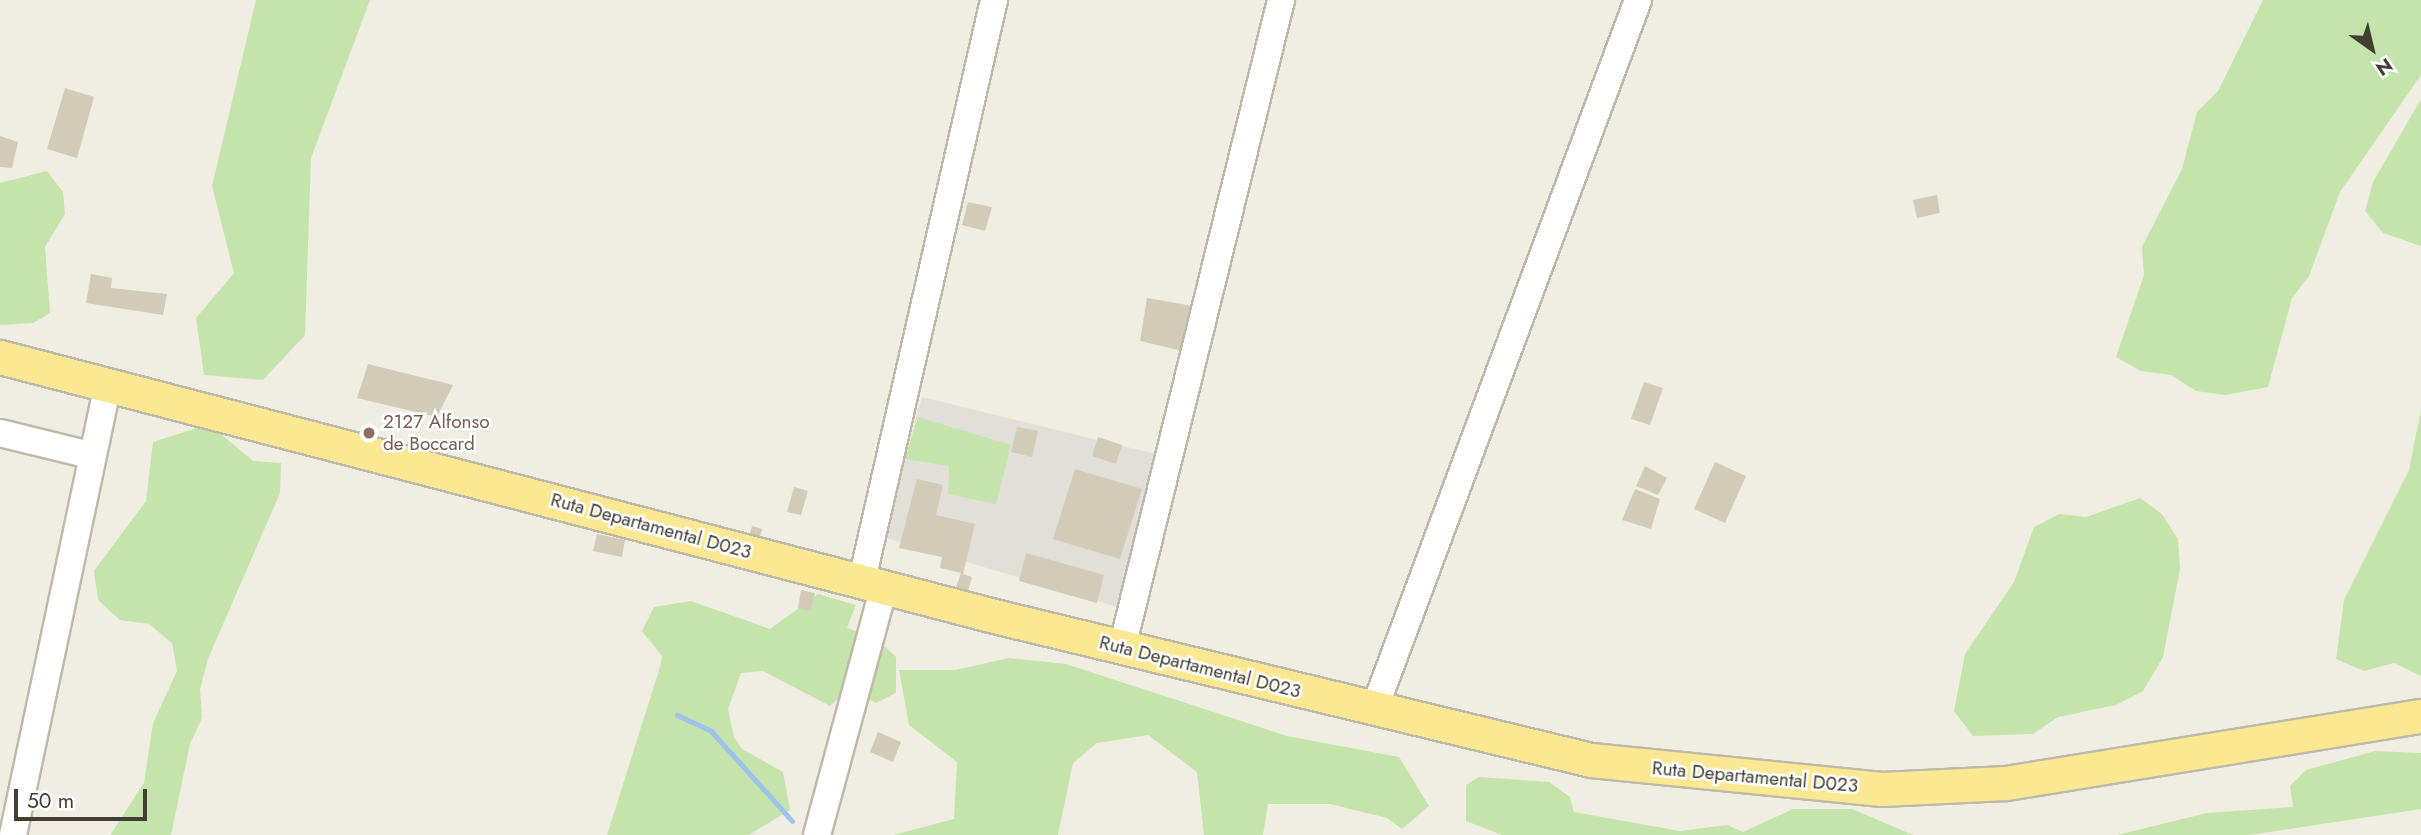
<!DOCTYPE html>
<style>
body{margin:0}
#map{position:relative;width:2421px;height:835px;overflow:hidden;background:#f0eee2;font-family:Jost,sans-serif}
div>[style]{position:absolute}
[style*='--x']{left:calc(var(--x)*1px);top:calc(var(--y)*1px);width:calc(var(--w)*1px);rotate:calc(var(--a)*1deg)}
.industrial>*{inset:0;background:#e2dfd8}
.green>*{inset:0;background:#c4e4ac}
.stream>*{height:5px;margin:-2.5px;padding:0 2.5px;transform-origin:2.5px;border-radius:2.5px;background:#9fc3ec}
.building>*{inset:0;background:#d2cbb8}
.roads{filter:drop-shadow(2px 0 #beb9a9) drop-shadow(-2px 0 #beb9a9) drop-shadow(0 2px #beb9a9) drop-shadow(0 -2px #beb9a9)}
.minor>*{height:26px;margin:-13px;padding:0 13px;transform-origin:13px;border-radius:13px;background:#fff}
.major>*{height:33px;margin:-16.5px;padding:0 16.5px;transform-origin:16.5px;border-radius:16.5px;background:#fae992}
.dots>*{width:19px;height:19px;translate:-50% -50%;box-sizing:border-box;border:4px solid #fff;border-radius:50%}
span{translate:-50% -50%;white-space:nowrap;text-align:center;line-height:1.15;-webkit-text-stroke:5px #fff;paint-order:stroke}
.education-label{font-size:19px;color:#785e54}
.left{translate:0 -50%;text-align:left}
.street-label{font-size:19px;color:#423e33}
.north{position:absolute;left:2337px;top:14px;width:70px;height:70px;-webkit-text-stroke:5px #fff;paint-order:stroke;rotate:146deg;font-size:19px;font-weight:700;line-height:28px;text-align:center;color:#423e33}
.north::after{content:'';display:block;margin:auto;width:24px;height:32px;background:#423e33;clip-path:polygon(50% 0,100% 100%,50% 72%,0 100%)}
.scale{position:absolute;left:14px;top:789px;width:133px;height:32px;box-sizing:border-box;border:4px solid #423e33;border-top:0;padding-left:9px;font-size:21px;line-height:24px;white-space:nowrap;color:#423e33;-webkit-text-stroke:5px #fff;paint-order:stroke}
</style>
<div id="map">
<div class="industrial">
<i style="clip-path:polygon(922px 397px,1168px 457px,1124px 609px,883px 537px)"></i>
</div>
<div class="green">
<i style="clip-path:polygon(256px 0,370px 0,311px 158px,305px 335px,263px 380px,204px 375px,196px 318px,234px 273px,212px 186px)"></i>
<i style="clip-path:polygon(2263px 0,2421px 0,2421px 75px,2340px 192px,2309px 276px,2292px 298px,2268px 387px,2226px 395px,2196px 391px,2171px 375px,2141px 371px,2116px 357px,2144px 275px,2142px 247px,2182px 169px,2197px 112px,2218px 91px)"></i>
<i style="clip-path:polygon(2421px 99px,2421px 246px,2383px 233px,2365px 211px,2373px 182px)"></i>
<i style="clip-path:polygon(47px 171px,63px 192px,65px 214px,45px 247px,50px 313px,33px 323px,0 325px,0 183px)"></i>
<i style="clip-path:polygon(2421px 409px,2421px 676px,2394px 663px,2364px 671px,2336px 659px,2344px 600px,2409px 470px)"></i>
<i style="clip-path:polygon(918px 417px,1011px 445px,996px 504px,948px 494px,949px 466px,905px 459px)"></i>
<i style="clip-path:polygon(209px 424px,253px 461px,281px 463px,280px 493px,208px 659px,200px 689px,202px 718px,190px 744px,171px 835px,110px 835px,144px 783px,153px 723px,177px 671px,172px 643px,149px 624px,120px 620px,98px 600px,94px 571px,146px 501px,153px 442px)"></i>
<i style="clip-path:polygon(2140px 498px,2162px 514px,2178px 539px,2180px 569px,2163px 657px,2143px 691px,2116px 705px,2058px 717px,2033px 734px,1973px 736px,1954px 711px,1965px 654px,2014px 582px,2034px 527px,2059px 514px,2086px 517px)"></i>
<i style="clip-path:polygon(818px 594px,856px 605px,847px 628px,876px 638px,896px 657px,896px 693px,876px 703px,849px 689px,830px 706px,763px 671px,741px 673px,728px 709px,734px 737px,742px 749px,783px 772px,790px 810px,749px 835px,607px 835px,660px 667px,662px 656px,642px 631px,654px 607px,691px 601px,770px 629px)"></i>
<i style="clip-path:polygon(1009px 658px,1066px 664px,1287px 736px,1399px 757px,1429px 806px,1402px 829px,1387px 818px,1330px 804px,1268px 804px,1263px 835px,1204px 835px,1197px 772px,1148px 735px,1097px 743px,1073px 763px,1058px 835px,893px 835px,954px 819px,957px 762px,909px 725px,899px 670px,955px 670px)"></i>
<i style="clip-path:polygon(2375px 751px,2421px 753px,2421px 809px,2250px 835px,2117px 835px,2207px 813px,2293px 807px,2290px 786px,2306px 770px)"></i>
<i style="clip-path:polygon(1479px 777px,1549px 782px,1570px 797px,1574px 812px,1680px 831px,1727px 825px,1743px 832px,1793px 809px,1852px 809px,1913px 835px,1502px 835px,1466px 821px,1466px 785px)"></i>
</div>
<div class="stream">
<i style="--x:677;--y:715;--w:38;--a:25"></i>
<i style="--x:711;--y:731;--w:121;--a:48"></i>
</div>
<div class="building">
<i style="clip-path:polygon(65px 88px,94px 97px,77px 158px,47px 149px)"></i>
<i style="clip-path:polygon(0 136px,18px 142px,12px 168px,0 167px)"></i>
<i style="clip-path:polygon(1937px 195px,1940px 213px,1917px 218px,1913px 200px)"></i>
<i style="clip-path:polygon(968px 202px,992px 207px,985px 231px,962px 225px)"></i>
<i style="clip-path:polygon(91px 274px,112px 278px,111px 288px,167px 294px,163px 315px,86px 303px)"></i>
<i style="clip-path:polygon(1147px 298px,1193px 306px,1182px 351px,1140px 341px)"></i>
<i style="clip-path:polygon(368px 364px,453px 385px,437px 417px,357px 398px)"></i>
<i style="clip-path:polygon(1644px 382px,1663px 388px,1650px 425px,1631px 419px)"></i>
<i style="clip-path:polygon(1017px 427px,1038px 431px,1032px 457px,1011px 452px)"></i>
<i style="clip-path:polygon(1098px 437px,1122px 445px,1116px 464px,1092px 456px)"></i>
<i style="clip-path:polygon(1715px 462px,1746px 476px,1725px 523px,1694px 509px)"></i>
<i style="clip-path:polygon(1645px 466px,1667px 478px,1658px 495px,1636px 486px)"></i>
<i style="clip-path:polygon(1075px 469px,1142px 489px,1120px 559px,1053px 539px)"></i>
<i style="clip-path:polygon(917px 479px,943px 485px,936px 515px,975px 524px,963px 574px,972px 577px,968px 591px,956px 587px,961px 573px,940px 568px,942px 557px,899px 548px)"></i>
<i style="clip-path:polygon(794px 487px,808px 491px,801px 515px,787px 512px)"></i>
<i style="clip-path:polygon(1635px 489px,1660px 499px,1651px 529px,1622px 520px)"></i>
<i style="clip-path:polygon(752px 526px,762px 529px,760px 536px,750px 534px)"></i>
<i style="clip-path:polygon(597px 534px,625px 540px,622px 557px,593px 551px)"></i>
<i style="clip-path:polygon(1026px 553px,1104px 575px,1097px 603px,1019px 581px)"></i>
<i style="clip-path:polygon(801px 590px,815px 593px,811px 611px,798px 608px)"></i>
<i style="clip-path:polygon(878px 732px,901px 742px,893px 762px,870px 752px)"></i>
</div>
<div class="roads">
<div class="minor">
<i style="--x:0;--y:433;--w:93;--a:13.7"></i>
<i style="--x:862;--y:580;--w:595;--a:-77.18"></i>
<i style="--x:1122;--y:648;--w:667;--a:-76.21"></i>
<i style="--x:1374;--y:710;--w:757;--a:-69.6"></i>
<i style="--x:13;--y:835;--w:462;--a:-78.1"></i>
<i style="--x:817;--y:835;--w:257;--a:-74.9"></i>
</div>
<div class="major">
<i style="--x:0;--y:357;--w:1027;--a:14.6"></i>
<i style="--x:994;--y:616;--w:614;--a:13.56"></i>
<i style="--x:1591;--y:760;--w:292;--a:5.7"></i>
<i style="--x:1882;--y:789;--w:124;--a:-2.8"></i>
<i style="--x:2006;--y:783;--w:420;--a:-9.2"></i>
</div>
</div>
<div class="dots">
<i style="left:369px;top:433px;background:#8d6e63"></i>
</div>
<div class="education-label">
<span class="left" style="left:383px;top:433px">2127 Alfonso<br>de Boccard</span>
</div>
<div class="street-label">
<span style="left:651px;top:526px;rotate:15deg">Ruta Departamental D023</span>
<span style="left:1200px;top:667px;rotate:14deg">Ruta Departamental D023</span>
<span style="left:1755px;top:777px;rotate:5deg">Ruta Departamental D023</span>
</div>
<div class="north">N</div>
<div class="scale">50 m</div>
</div>
